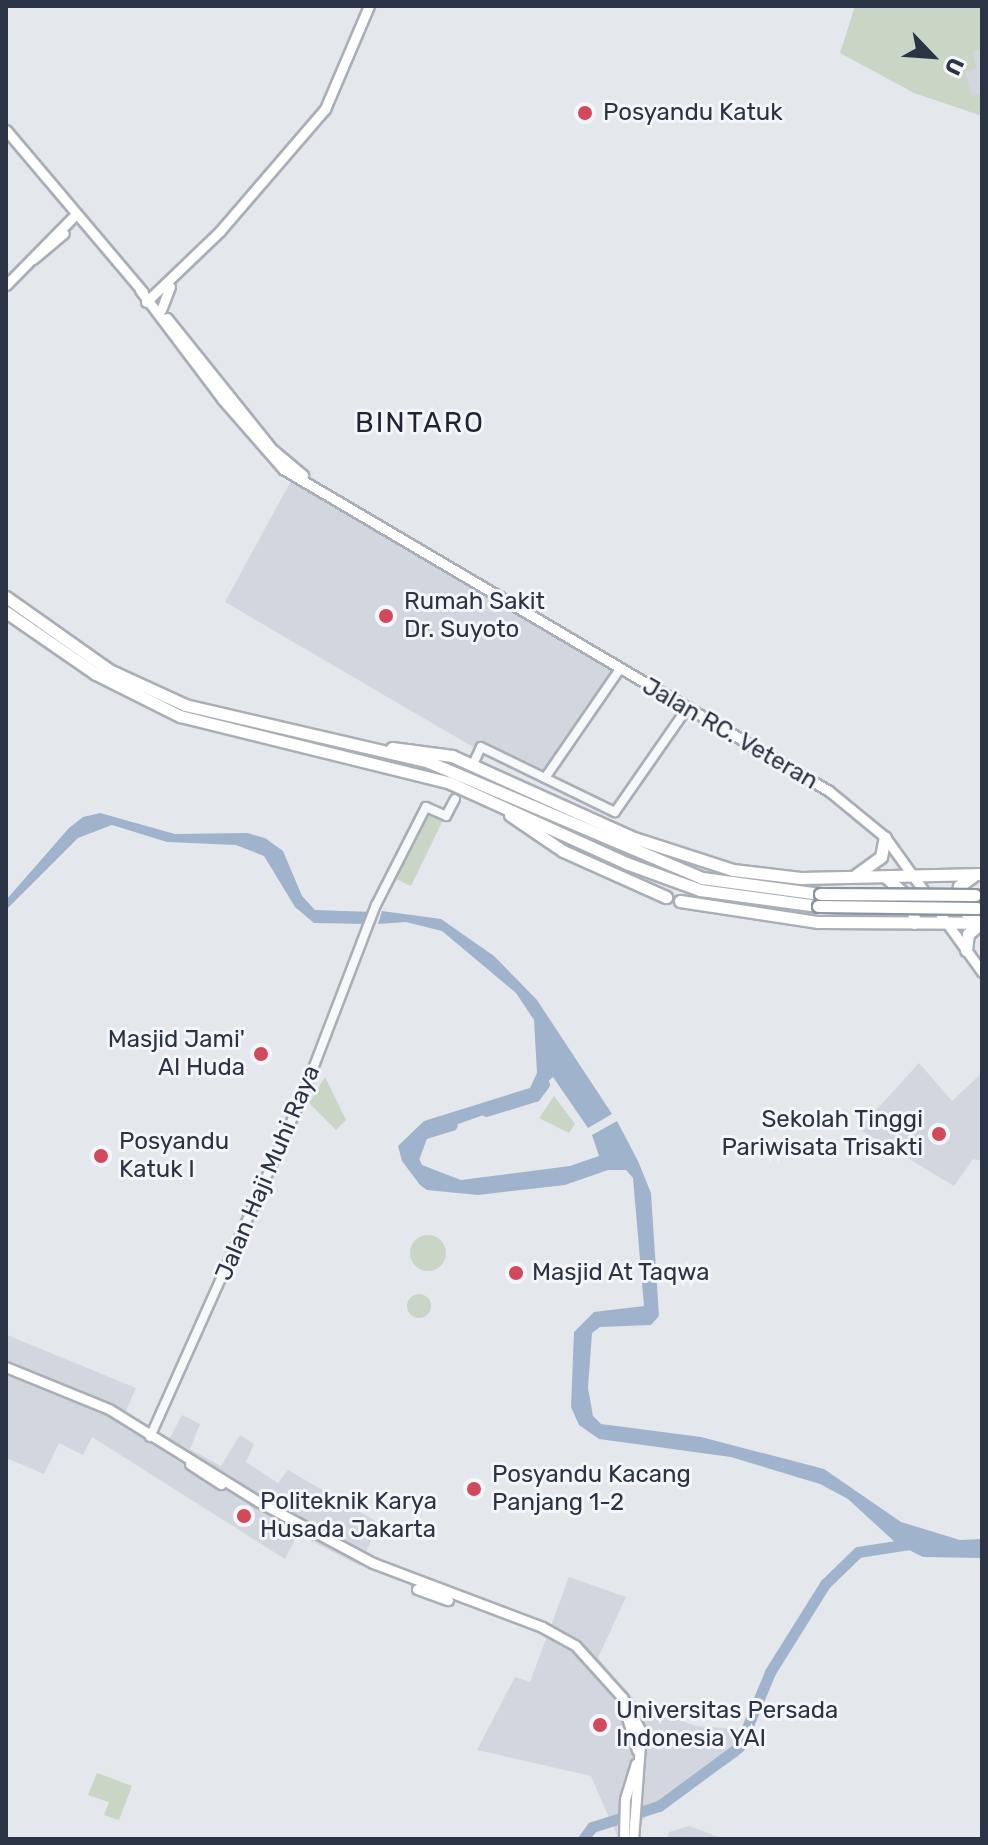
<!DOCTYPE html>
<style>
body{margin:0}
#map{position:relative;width:988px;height:1845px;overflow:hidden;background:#e4e7ec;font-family:Rubik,sans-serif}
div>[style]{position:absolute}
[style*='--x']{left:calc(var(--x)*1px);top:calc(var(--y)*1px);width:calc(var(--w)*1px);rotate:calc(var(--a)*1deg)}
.built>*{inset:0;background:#d2d6de}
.green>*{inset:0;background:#c9d6c5}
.round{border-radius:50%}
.water>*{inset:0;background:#9fb4cc}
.river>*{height:11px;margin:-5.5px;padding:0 5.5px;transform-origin:5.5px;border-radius:5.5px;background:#9fb4cc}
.roads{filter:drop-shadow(2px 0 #a9aeb7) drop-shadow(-2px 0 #a9aeb7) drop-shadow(0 2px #a9aeb7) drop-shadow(0 -2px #a9aeb7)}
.tertiary>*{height:8px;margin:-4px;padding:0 4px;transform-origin:4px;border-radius:4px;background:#f7f8fa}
.secondary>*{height:9px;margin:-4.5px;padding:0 4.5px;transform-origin:4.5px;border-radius:4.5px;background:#fff}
.motorway>*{height:11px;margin:-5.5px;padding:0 5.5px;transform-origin:5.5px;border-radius:5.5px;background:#fff}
.bridges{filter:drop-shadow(2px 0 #8b94a3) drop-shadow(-2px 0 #8b94a3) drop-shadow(0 2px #8b94a3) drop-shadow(0 -2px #8b94a3)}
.motorway-bridge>*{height:11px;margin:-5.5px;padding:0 5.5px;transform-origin:5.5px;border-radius:5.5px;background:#fff}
.dots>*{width:22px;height:22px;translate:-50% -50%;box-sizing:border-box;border:4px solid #f4f6f9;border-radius:50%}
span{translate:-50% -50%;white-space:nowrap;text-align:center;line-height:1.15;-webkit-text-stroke:6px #f4f6f9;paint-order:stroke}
.poi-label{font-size:24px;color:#2b3445}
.left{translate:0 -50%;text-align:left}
.right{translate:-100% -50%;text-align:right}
.street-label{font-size:24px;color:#2b3445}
.quarter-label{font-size:28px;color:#1d2536;letter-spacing:2px}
.frame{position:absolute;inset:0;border:8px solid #2b3445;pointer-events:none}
.north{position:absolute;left:892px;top:16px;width:80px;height:80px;-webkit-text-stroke:6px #f4f6f9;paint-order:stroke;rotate:115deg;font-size:22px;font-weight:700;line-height:32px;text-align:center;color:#2b3445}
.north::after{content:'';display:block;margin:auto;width:28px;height:36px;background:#2b3445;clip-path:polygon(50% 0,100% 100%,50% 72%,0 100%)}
</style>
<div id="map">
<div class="built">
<i style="clip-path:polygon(982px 49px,982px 94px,971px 97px,965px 72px,977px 69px,973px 52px)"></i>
<i style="clip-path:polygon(292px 479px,615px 671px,545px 775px,485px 754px,225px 602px)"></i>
<i style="clip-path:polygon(919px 1063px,952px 1101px,982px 1073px,982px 1161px,973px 1159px,954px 1186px,859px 1129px)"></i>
<i style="clip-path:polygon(7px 1335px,136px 1388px,125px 1413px,170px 1438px,182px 1415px,200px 1424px,190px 1449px,221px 1466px,240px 1435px,254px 1444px,246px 1462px,278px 1483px,288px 1470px,379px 1523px,360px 1566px,298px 1534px,285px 1559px,92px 1437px,83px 1455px,59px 1443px,44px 1474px,6px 1458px)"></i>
<i style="clip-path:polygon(569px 1577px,626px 1597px,598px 1658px,639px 1705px,696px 1726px,738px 1729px,739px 1756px,643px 1819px,638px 1839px,613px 1839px,617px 1836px,591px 1776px,477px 1750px,515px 1677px,530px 1682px)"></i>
<i style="clip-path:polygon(689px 1826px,721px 1838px,721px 1839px,667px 1839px,669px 1832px)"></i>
</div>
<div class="green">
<i style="clip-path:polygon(855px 6px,982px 6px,982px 49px,973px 52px,977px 69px,966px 72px,971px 96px,982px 94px,982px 116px,914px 93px,840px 53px)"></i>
<i style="clip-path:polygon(426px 809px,444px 818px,411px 886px,392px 877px)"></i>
<i style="clip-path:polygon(325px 1077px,346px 1120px,336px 1130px,309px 1103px)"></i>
<i style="clip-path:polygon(554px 1096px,575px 1124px,569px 1133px,539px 1118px)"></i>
<i class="round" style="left:410px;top:1235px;width:36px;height:36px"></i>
<i class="round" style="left:407px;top:1294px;width:24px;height:24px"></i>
<i style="clip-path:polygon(97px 1773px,132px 1786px,119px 1820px,104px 1815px,109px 1802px,88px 1795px)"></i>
</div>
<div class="water">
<i style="clip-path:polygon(100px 813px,175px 834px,247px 833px,265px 838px,283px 851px,302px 896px,315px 910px,373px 912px,367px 924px,314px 923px,295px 907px,264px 856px,236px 845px,167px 842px,112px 825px,78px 838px,6px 910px,6px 900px,69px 828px,83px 817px)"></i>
<i style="clip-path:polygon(382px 911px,441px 919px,494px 956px,537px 1000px,612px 1114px,588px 1128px,553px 1077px,529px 1099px,421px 1137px,414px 1147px,422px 1165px,461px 1180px,570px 1166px,599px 1156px,592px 1135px,617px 1121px,638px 1161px,651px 1193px,659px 1316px,651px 1325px,600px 1327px,592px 1333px,588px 1388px,593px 1416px,601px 1424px,701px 1437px,824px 1469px,901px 1522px,960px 1540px,982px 1539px,982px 1558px,923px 1557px,897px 1544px,848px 1499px,820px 1484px,731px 1457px,599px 1439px,579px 1425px,571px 1407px,574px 1332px,594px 1312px,644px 1306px,633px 1178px,626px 1170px,608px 1170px,565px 1185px,478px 1195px,427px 1190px,420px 1185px,402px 1161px,398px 1146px,424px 1121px,530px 1088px,537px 1073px,534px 1020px,516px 993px,442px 931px,406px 922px,378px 924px)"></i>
</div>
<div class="river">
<i style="--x:486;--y:1111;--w:51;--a:-17"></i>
<i style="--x:535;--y:1096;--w:15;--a:-53"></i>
<i style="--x:413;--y:1159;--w:27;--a:-70"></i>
<i style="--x:422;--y:1134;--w:31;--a:-17"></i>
<i style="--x:583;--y:1839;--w:15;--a:-53"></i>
<i style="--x:592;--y:1827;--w:70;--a:-17.4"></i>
<i style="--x:659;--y:1806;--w:99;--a:-36.4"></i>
<i style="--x:739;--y:1747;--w:81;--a:-67.5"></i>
<i style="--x:770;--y:1672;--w:104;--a:-58"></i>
<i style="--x:825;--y:1584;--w:46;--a:-44.1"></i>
<i style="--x:858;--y:1552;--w:52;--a:-8.9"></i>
</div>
<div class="roads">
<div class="tertiary">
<i style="--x:475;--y:760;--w:14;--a:-65"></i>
<i style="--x:481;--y:747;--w:149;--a:25.9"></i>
<i style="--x:615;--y:812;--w:128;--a:-55.2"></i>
<i style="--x:545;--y:778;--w:132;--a:-55.5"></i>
<i style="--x:150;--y:1437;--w:369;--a:-65.9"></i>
<i style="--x:301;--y:1100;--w:209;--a:-69"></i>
<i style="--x:376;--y:905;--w:110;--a:-63"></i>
<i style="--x:426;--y:807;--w:22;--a:24"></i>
<i style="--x:446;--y:816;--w:19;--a:-62"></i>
</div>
<div class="secondary">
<i style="--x:6;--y:130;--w:212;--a:49.8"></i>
<i style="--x:33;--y:259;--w:40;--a:-40"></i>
<i style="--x:6;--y:285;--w:98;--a:-45.4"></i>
<i style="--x:140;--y:290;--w:136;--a:53"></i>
<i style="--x:222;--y:399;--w:93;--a:48.9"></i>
<i style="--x:283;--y:469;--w:634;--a:30.53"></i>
<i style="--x:829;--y:791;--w:72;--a:39.4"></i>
<i style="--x:885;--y:837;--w:166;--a:54.3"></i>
<i style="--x:146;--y:302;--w:103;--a:-43.8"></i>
<i style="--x:220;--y:231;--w:161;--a:-49.3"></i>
<i style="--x:325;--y:109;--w:112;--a:-66.9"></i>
<i style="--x:161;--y:310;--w:25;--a:-69"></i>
<i style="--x:167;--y:318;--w:166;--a:51.3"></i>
<i style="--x:271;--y:448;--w:42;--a:40.2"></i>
<i style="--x:6;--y:1367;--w:111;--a:22.2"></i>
<i style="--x:109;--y:1409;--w:176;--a:31.8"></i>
<i style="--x:259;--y:1502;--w:129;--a:28.2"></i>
<i style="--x:373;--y:1563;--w:181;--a:20.7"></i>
<i style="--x:542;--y:1627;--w:38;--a:29"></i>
<i style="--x:575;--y:1645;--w:70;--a:47.9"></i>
<i style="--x:622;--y:1697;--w:39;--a:61"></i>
<i style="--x:641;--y:1731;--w:108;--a:94.2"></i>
<i style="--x:190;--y:1464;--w:37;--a:33"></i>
<i style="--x:417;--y:1589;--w:33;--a:20"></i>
<i style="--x:625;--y:1711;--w:41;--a:72.9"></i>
<i style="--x:624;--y:1839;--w:40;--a:-88.6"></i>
<i style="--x:625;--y:1799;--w:37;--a:-73"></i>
</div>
<div class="motorway">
<i style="--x:6;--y:597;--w:126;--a:35.3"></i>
<i style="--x:109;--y:670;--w:84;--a:24.7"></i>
<i style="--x:185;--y:705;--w:251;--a:13.1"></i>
<i style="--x:429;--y:762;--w:297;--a:23"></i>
<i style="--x:702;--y:878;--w:119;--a:7.7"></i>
<i style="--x:6;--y:612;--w:109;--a:34.6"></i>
<i style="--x:96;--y:674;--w:94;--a:26.6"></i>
<i style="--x:180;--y:716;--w:278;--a:13.9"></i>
<i style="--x:450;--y:783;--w:193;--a:24.4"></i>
<i style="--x:626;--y:863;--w:79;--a:20"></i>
<i style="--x:700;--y:890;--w:119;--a:7.7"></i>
<i style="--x:392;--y:748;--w:61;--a:7.6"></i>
<i style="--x:452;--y:756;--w:200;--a:24.3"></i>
<i style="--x:634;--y:838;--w:104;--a:17.9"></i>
<i style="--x:733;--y:870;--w:68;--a:6.7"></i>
<i style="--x:801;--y:878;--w:181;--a:-1.3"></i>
<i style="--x:510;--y:815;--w:64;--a:34.2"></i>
<i style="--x:563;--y:851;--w:113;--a:24.1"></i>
<i style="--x:856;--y:875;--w:31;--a:-36"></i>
<i style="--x:881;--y:857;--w:20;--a:-79"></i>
<i style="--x:973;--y:876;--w:17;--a:144"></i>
<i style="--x:959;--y:886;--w:17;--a:103"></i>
<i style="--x:955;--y:903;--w:30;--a:40"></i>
<i style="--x:887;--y:878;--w:35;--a:43"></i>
<i style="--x:913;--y:902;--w:21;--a:87"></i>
<i style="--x:680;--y:901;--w:140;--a:8.7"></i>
<i style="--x:818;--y:922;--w:164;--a:0.3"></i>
<i style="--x:966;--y:950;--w:16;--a:-83"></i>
<i style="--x:968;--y:934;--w:17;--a:-40"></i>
</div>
</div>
<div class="bridges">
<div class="motorway-bridge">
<i style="--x:820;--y:894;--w:155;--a:0.4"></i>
<i style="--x:818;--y:906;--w:159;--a:0.7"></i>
</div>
</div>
<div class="dots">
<i style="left:585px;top:113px;background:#d1495b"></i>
<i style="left:386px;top:616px;background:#d1495b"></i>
<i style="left:261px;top:1054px;background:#d1495b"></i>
<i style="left:939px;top:1134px;background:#d1495b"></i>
<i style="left:101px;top:1156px;background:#d1495b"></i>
<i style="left:516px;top:1273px;background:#d1495b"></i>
<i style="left:474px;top:1489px;background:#d1495b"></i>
<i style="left:244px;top:1516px;background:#d1495b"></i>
<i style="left:600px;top:1725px;background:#d1495b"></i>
</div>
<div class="poi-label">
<span class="left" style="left:603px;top:113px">Posyandu Katuk</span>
<span class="left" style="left:404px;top:616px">Rumah Sakit<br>Dr. Suyoto</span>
<span class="right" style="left:245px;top:1054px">Masjid Jami'<br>Al Huda</span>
<span class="right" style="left:923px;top:1134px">Sekolah Tinggi<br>Pariwisata Trisakti</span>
<span class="left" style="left:119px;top:1156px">Posyandu<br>Katuk I</span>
<span class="left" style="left:532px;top:1273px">Masjid At Taqwa</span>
<span class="left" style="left:492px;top:1489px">Posyandu Kacang<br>Panjang 1-2</span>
<span class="left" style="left:260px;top:1516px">Politeknik Karya<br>Husada Jakarta</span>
<span class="left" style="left:616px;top:1725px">Universitas Persada<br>Indonesia YAI</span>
</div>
<div class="street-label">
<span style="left:730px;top:734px;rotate:30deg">Jalan RC. Veteran</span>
<span style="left:268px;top:1173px;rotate:-67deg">Jalan Haji Muhi Raya</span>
</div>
<div class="quarter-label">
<span style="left:420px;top:423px">BINTARO</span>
</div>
<div class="frame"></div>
<div class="north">U</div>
</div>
